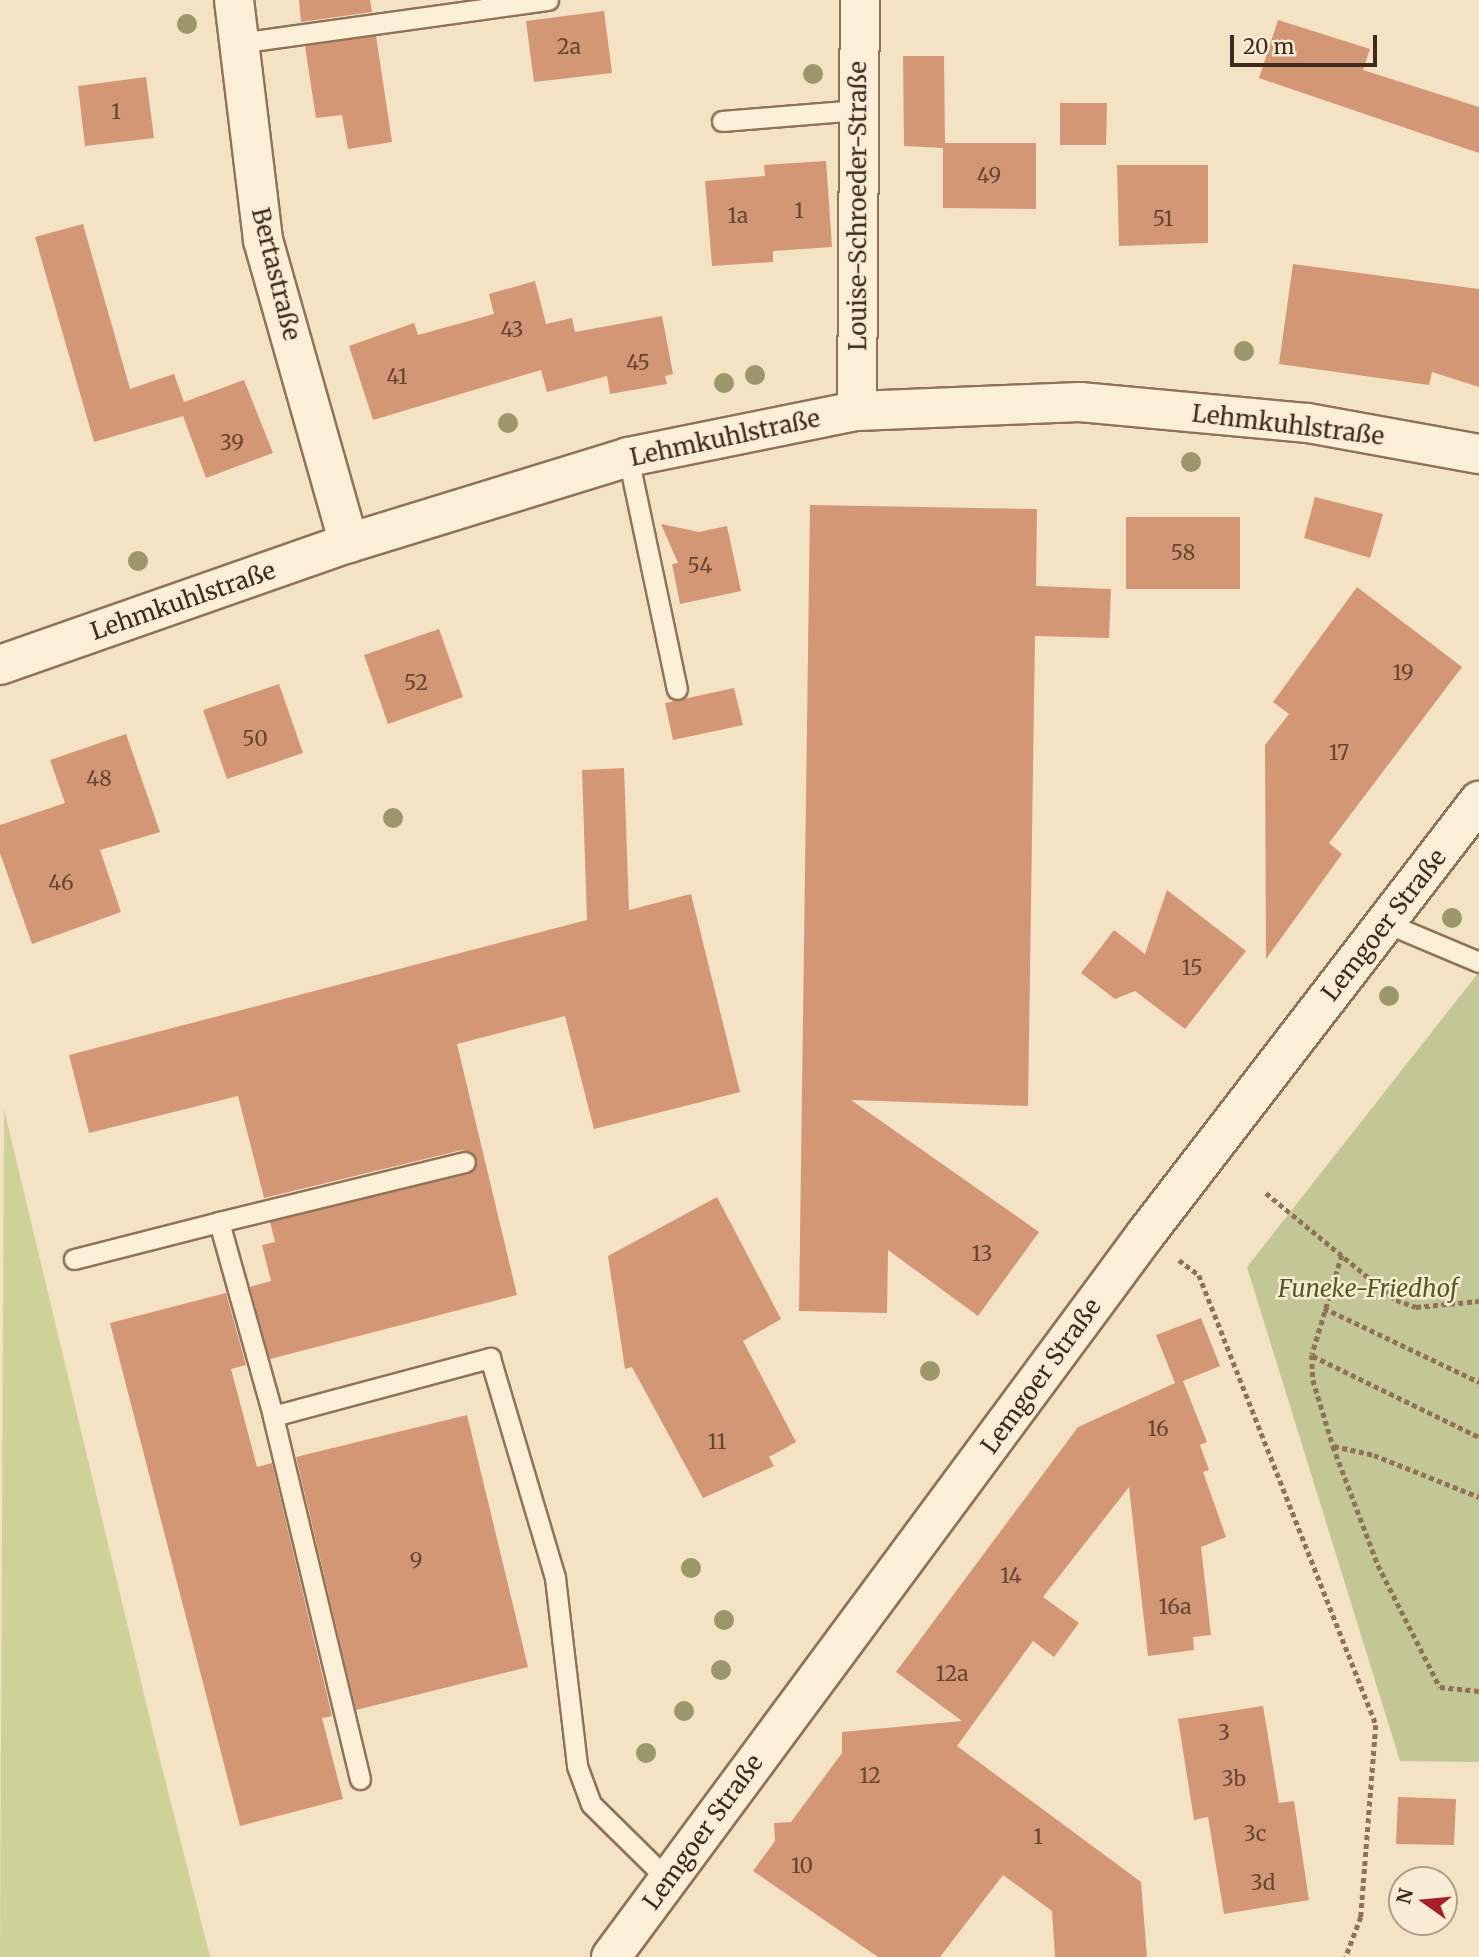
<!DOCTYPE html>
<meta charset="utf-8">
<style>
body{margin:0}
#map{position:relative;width:1479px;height:1957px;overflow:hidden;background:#f3e2c3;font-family:Merriweather,serif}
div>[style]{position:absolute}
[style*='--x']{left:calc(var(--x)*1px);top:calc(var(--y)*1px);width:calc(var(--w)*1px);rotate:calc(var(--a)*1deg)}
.green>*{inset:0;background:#cfd296}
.cemetery>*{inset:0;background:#c3c695}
.building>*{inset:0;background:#d49775}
.path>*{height:4.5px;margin-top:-2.25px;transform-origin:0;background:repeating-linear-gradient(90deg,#8f7258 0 5px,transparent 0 8.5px)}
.roads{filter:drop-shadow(2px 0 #8f7258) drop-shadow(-2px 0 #8f7258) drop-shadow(0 2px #8f7258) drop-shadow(0 -2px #8f7258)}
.service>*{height:19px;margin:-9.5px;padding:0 9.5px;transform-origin:9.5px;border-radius:9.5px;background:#fcefd8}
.minor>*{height:38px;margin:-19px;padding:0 19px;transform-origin:19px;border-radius:19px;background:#fcefd8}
.tertiary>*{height:38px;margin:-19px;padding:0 19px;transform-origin:19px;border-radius:19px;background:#fcefd8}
.trees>*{width:20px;height:20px;margin:-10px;border-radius:50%;background:#9a986a}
span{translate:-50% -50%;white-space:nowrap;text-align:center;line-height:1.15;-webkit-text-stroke:5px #f9ecd4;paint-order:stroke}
.number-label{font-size:21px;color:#644633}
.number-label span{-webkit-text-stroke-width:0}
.street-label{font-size:24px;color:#3e2b1d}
.park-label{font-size:24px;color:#515c22;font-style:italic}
.north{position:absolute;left:1388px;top:1866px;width:70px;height:70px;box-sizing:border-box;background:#f9ecd4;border:2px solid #ae9f8b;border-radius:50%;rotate:285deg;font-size:19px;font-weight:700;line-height:28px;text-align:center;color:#3e2b1d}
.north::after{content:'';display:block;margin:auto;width:24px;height:32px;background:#a5212a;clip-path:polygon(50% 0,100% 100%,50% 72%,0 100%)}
.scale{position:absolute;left:1230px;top:35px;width:147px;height:32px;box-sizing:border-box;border:4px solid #3e2b1d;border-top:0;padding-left:9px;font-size:21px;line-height:24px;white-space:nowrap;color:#3e2b1d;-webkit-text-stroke:5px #f9ecd4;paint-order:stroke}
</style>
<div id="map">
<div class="green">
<i style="clip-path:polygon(4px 1109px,154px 1736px,210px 1957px,0 1957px)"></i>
</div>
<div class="cemetery">
<i style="clip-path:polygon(1479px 972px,1479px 1762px,1400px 1761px,1247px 1267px)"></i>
</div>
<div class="building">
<i style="clip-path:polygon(299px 0,370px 0,372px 12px,301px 22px)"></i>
<i style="clip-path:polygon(604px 11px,612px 73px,534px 82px,526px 21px)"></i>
<i style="clip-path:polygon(1278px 20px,1370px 49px,1363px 70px,1479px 107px,1479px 153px,1259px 78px)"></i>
<i style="clip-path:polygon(376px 36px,392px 142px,348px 149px,342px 115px,316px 118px,305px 46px)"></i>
<i style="clip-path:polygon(903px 56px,944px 56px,945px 143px,1036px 143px,1036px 209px,943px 208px,943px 148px,904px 146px)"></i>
<i style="clip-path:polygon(146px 77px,154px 138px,85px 146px,78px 86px)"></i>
<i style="clip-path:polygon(1060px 103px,1107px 103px,1106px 145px,1060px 145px)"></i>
<i style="clip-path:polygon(826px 161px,832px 247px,773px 251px,773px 262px,712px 266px,705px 181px,765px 176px,764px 165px)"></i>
<i style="clip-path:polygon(1117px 165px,1208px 165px,1208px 243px,1119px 246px)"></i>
<i style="clip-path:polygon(83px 224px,130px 389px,174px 374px,184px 402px,244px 380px,273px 453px,206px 478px,183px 416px,94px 442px,35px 237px)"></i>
<i style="clip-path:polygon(1293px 264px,1479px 289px,1479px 387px,1432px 372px,1429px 385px,1279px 364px)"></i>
<i style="clip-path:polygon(535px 281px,546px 324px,572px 318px,575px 332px,662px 316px,673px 374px,665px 376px,667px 384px,610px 394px,607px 376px,547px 392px,541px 370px,373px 420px,349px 346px,414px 323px,418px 335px,494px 314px,489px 294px)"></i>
<i style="clip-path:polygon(1315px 497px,1383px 514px,1370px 558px,1304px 538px)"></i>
<i style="clip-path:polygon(810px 505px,1037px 509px,1036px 586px,1111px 589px,1109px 638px,1035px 636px,1028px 1106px,851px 1100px,1039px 1232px,978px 1316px,888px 1250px,887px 1313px,799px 1311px)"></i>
<i style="clip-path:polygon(1126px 517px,1240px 517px,1240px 589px,1126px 589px)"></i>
<i style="clip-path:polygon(661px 524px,699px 532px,727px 526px,741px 591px,680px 604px,672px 564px,678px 563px)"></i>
<i style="clip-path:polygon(1357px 587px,1462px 667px,1329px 843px,1342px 854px,1266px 959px,1265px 745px,1289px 714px,1273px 702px)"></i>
<i style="clip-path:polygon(439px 629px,463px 697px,388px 724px,364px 655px)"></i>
<i style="clip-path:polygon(279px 684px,303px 753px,227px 779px,203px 710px)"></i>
<i style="clip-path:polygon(734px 688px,743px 725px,673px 740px,665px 703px)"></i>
<i style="clip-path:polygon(126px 734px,160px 832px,100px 850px,121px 912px,32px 944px,0 853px,0 825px,65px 803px,50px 760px)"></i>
<i style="clip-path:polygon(624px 768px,629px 910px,691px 894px,740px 1092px,594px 1129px,565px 1016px,457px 1044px,517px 1295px,270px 1359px,250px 1287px,271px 1281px,262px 1245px,275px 1242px,270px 1222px,468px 1174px,476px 1166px,474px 1154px,462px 1150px,264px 1198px,238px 1096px,89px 1133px,69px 1055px,587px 920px,582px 770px)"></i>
<i style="clip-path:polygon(1167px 890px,1246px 951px,1185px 1029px,1135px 991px,1115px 999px,1081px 973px,1114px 930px,1145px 954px)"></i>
<i style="clip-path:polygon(717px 1197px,781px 1319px,743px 1341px,796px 1442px,769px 1457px,774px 1466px,703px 1498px,632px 1367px,625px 1369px,608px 1256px)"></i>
<i style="clip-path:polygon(226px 1293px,246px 1365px,231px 1369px,257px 1467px,272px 1463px,332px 1716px,322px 1718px,343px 1799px,240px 1826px,110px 1323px)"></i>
<i style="clip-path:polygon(1201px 1318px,1220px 1366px,1183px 1381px,1207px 1442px,1200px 1445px,1209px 1470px,1203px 1472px,1226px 1537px,1201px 1547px,1211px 1635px,1193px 1637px,1194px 1650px,1148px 1656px,1129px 1487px,1043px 1597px,1079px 1623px,1054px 1657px,1033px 1641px,957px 1746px,1141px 1882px,1147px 1957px,1055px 1957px,1052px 1911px,1003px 1875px,940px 1957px,878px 1957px,753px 1871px,775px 1841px,774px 1823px,791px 1822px,842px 1753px,842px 1732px,962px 1721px,896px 1672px,1078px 1427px,1175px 1383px,1156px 1335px)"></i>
<i style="clip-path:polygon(467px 1415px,528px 1667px,356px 1710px,296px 1457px)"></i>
<i style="clip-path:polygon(1263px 1706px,1279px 1803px,1294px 1801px,1309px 1900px,1224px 1914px,1208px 1817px,1194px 1820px,1178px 1719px)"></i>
<i style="clip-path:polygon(1398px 1797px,1456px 1799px,1454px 1845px,1396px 1844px)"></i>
</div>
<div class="path">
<i style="--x:1266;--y:1193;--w:168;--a:39.5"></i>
<i style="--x:1396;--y:1300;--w:21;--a:19"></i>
<i style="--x:1416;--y:1307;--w:63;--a:-5.4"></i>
<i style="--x:1342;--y:1255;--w:104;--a:106.7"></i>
<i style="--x:1312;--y:1355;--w:25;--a:88"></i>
<i style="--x:1313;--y:1380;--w:69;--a:73.1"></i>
<i style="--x:1333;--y:1446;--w:127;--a:69.3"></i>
<i style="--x:1378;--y:1565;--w:137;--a:63.1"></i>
<i style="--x:1440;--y:1687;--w:39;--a:6"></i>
<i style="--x:1179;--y:1260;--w:25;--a:37"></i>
<i style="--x:1199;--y:1275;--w:484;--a:68.5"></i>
<i style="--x:1376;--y:1725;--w:193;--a:94.5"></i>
<i style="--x:1361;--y:1917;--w:43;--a:110.6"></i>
<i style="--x:1324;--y:1308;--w:172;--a:25.5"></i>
<i style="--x:1313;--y:1356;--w:185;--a:26"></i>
<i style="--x:1334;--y:1446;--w:41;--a:12.7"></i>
<i style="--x:1374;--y:1455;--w:113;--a:21.8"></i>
</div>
<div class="roads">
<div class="service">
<i style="--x:238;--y:43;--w:313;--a:-7.9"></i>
<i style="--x:722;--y:121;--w:136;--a:-4.6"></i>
<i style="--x:628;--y:457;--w:237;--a:78.1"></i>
<i style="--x:1386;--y:923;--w:101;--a:22.8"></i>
<i style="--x:219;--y:1222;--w:253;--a:-13.7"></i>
<i style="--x:74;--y:1259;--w:150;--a:-14.3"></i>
<i style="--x:219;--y:1222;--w:201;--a:74.4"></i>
<i style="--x:360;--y:1779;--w:373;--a:-103.5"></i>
<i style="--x:273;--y:1416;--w:225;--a:-15"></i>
<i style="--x:490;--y:1358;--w:229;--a:73.5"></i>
<i style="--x:555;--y:1578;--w:189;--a:83.3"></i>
<i style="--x:577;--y:1766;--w:40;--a:69.8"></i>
<i style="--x:591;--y:1804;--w:108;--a:44.6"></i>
</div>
<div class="minor">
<i style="--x:234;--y:0;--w:242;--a:83.1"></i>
<i style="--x:263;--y:240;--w:315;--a:74.2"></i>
<i style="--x:857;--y:411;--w:411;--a:-89.6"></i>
<i style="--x:0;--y:665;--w:370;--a:-19.3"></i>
<i style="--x:349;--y:543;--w:292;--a:-17.1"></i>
<i style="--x:628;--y:457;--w:234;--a:-11.4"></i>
<i style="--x:857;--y:411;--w:223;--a:-2.3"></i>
<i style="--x:1080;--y:402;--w:229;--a:5.3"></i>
<i style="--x:1308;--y:423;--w:174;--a:10.3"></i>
</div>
<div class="tertiary">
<i style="--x:611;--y:1957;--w:898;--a:-53.51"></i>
<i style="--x:1145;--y:1235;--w:548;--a:-52.42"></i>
</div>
</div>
<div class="trees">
<i style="left:187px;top:24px"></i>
<i style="left:813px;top:74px"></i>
<i style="left:1244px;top:351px"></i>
<i style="left:755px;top:375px"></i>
<i style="left:724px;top:383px"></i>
<i style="left:508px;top:423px"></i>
<i style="left:1191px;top:462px"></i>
<i style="left:138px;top:561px"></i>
<i style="left:393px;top:818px"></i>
<i style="left:1452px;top:918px"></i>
<i style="left:1389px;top:996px"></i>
<i style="left:930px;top:1371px"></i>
<i style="left:691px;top:1568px"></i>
<i style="left:724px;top:1620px"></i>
<i style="left:721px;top:1670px"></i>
<i style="left:684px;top:1711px"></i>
<i style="left:646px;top:1753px"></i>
</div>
<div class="number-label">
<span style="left:569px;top:47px">2a</span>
<span style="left:116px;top:112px">1</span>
<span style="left:989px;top:176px">49</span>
<span style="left:799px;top:211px">1</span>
<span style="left:738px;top:216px">1a</span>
<span style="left:1163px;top:219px">51</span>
<span style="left:512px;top:330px">43</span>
<span style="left:638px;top:363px">45</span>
<span style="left:397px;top:377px">41</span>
<span style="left:232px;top:443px">39</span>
<span style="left:1183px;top:553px">58</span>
<span style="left:700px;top:566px">54</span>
<span style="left:1403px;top:673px">19</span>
<span style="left:416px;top:683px">52</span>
<span style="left:255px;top:739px">50</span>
<span style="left:1339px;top:753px">17</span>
<span style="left:99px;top:779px">48</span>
<span style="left:61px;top:883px">46</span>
<span style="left:1192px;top:968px">15</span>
<span style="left:982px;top:1254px">13</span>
<span style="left:1158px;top:1429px">16</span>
<span style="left:717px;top:1442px">11</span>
<span style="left:416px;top:1561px">9</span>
<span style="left:1011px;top:1576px">14</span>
<span style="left:1175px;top:1607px">16a</span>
<span style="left:952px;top:1674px">12a</span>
<span style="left:1224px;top:1733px">3</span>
<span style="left:870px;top:1776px">12</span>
<span style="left:1234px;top:1779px">3b</span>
<span style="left:1255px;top:1834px">3c</span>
<span style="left:1038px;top:1837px">1</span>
<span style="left:802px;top:1866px">10</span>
<span style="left:1263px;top:1883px">3d</span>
</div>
<div class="street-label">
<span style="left:858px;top:206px;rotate:-90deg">Louise-Schroeder-Straße</span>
<span style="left:276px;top:274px;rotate:76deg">Bertastraße</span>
<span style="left:1288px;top:425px;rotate:7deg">Lehmkuhlstraße</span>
<span style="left:725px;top:438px;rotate:-12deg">Lehmkuhlstraße</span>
<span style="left:183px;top:601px;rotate:-19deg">Lehmkuhlstraße</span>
<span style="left:1384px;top:925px;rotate:-52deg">Lemgoer Straße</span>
<span style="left:1041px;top:1376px;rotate:-54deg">Lemgoer Straße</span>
<span style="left:703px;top:1832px;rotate:-54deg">Lemgoer Straße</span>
</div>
<div class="park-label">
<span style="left:1368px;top:1289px">Funeke-Friedhof</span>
</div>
<div class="north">N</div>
<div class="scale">20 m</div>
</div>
